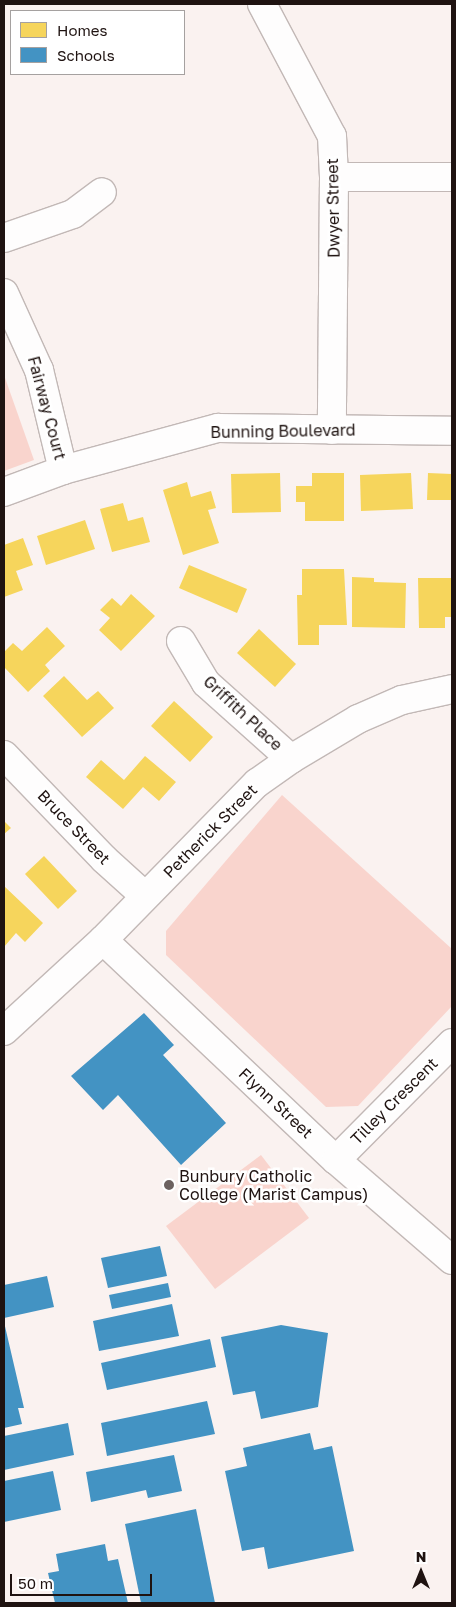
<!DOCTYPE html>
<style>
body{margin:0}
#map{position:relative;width:456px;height:1607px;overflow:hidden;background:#faf2f0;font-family:"Golos Text",sans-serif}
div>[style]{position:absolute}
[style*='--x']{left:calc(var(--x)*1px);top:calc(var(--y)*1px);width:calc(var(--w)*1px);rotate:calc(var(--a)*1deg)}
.green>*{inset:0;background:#f9d4cd}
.homes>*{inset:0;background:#f6d55c}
.schools>*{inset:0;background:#4393c3}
.roads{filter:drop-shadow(1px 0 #c2b8b6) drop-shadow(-1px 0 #c2b8b6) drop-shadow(0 1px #c2b8b6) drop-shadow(0 -1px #c2b8b6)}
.minor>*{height:28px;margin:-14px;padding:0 14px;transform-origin:14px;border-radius:14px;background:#fefdfd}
.dots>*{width:14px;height:14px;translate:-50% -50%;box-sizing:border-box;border:2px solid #fff;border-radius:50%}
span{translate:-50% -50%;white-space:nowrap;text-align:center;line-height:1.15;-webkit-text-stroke:5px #fff;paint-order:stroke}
.street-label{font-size:16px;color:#1f1311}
.poi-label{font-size:16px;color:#1f1311}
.left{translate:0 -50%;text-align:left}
.frame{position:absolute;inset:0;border:5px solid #1f1311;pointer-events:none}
.legend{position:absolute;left:10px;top:10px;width:175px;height:65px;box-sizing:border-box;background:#fff;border:1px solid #a5a1a0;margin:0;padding:6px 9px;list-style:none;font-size:15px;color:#1f1311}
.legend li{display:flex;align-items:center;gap:10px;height:25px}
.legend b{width:25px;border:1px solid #a5a1a0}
.north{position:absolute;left:396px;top:1547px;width:50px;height:50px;-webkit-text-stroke:4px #fff;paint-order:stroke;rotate:0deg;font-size:14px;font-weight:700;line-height:20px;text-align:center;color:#1f1311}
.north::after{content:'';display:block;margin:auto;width:18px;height:22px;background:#1f1311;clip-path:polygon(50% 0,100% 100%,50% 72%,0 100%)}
.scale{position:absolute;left:10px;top:1574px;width:142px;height:22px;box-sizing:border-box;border:2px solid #1f1311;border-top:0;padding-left:6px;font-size:15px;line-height:18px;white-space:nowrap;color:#1f1311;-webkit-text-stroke:4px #fff;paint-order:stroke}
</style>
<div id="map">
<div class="green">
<i style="clip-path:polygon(4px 375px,34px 460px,4px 471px)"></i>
<i style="clip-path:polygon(282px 795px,452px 949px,452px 1006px,358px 1106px,326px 1107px,166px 955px,166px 931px)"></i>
<i style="clip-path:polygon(261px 1155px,309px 1218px,215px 1289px,166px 1226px)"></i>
</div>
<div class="homes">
<i style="clip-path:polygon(280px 473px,281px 512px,232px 513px,231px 474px)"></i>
<i style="clip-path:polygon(312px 473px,344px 473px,344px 521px,305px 521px,305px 502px,296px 502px,296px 486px,312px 486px)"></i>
<i style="clip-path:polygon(411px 473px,413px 509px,361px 511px,360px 475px)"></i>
<i style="clip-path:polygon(428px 473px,452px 474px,452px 500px,427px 500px)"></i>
<i style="clip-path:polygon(187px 482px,191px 497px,211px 491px,216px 508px,208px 510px,219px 543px,183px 555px,163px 490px)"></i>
<i style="clip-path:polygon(123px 503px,128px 521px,143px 517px,150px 542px,112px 552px,100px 509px)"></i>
<i style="clip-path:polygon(85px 520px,95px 549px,46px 565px,37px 536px)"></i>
<i style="clip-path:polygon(23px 538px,33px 565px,16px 571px,23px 590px,4px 597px,4px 545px)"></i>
<i style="clip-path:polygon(189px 565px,247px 589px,237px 613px,179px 588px)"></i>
<i style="clip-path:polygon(302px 569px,344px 569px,347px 625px,319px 625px,319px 645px,298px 645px,297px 595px,302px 595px)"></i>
<i style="clip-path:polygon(352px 577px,374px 578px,374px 582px,406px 583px,405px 628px,352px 627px)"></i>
<i style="clip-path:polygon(418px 578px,452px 578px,452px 617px,445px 617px,445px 628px,419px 628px)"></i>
<i style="clip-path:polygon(131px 594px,155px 616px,121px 651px,99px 630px,110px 618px,100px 610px,112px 598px,121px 606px)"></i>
<i style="clip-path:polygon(47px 627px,65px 646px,45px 665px,50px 671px,28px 692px,4px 667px,4px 652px,13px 643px,22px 651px)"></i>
<i style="clip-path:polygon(259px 629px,296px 664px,275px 687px,237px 653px)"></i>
<i style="clip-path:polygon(64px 676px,87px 700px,98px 691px,114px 708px,82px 737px,43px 696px)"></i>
<i style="clip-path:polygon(174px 701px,213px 737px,190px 762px,151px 726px)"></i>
<i style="clip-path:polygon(145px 756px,176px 782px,159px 801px,143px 787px,123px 809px,86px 777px,101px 760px,124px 780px)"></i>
<i style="clip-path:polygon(4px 821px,11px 828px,4px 834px)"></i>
<i style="clip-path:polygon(44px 856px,77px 891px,58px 909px,25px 874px)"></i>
<i style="clip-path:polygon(4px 886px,43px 923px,25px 942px,16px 933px,4px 947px)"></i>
</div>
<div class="schools">
<i style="clip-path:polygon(144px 1013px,174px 1045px,163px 1055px,226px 1123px,181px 1165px,118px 1095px,103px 1110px,71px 1076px)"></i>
<i style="clip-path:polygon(160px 1246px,167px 1276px,108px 1288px,101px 1258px)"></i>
<i style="clip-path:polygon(47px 1276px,54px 1307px,4px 1318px,4px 1285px)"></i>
<i style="clip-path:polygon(168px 1283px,171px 1297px,112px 1309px,109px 1295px)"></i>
<i style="clip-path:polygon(172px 1304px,179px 1336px,99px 1351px,93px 1321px)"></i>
<i style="clip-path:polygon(4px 1322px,24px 1408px,18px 1408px,22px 1424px,4px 1428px)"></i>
<i style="clip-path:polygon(281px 1325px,328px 1333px,318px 1407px,261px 1419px,255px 1391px,233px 1395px,221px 1337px)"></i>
<i style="clip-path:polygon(210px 1339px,216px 1367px,107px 1390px,101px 1363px)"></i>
<i style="clip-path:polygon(207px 1401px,215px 1434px,107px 1456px,101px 1423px)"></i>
<i style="clip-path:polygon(68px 1423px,74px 1455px,4px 1470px,4px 1436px)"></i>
<i style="clip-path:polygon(310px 1433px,314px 1450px,332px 1446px,354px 1551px,268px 1569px,264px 1547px,242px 1551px,225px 1471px,247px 1466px,243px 1448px)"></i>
<i style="clip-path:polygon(174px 1455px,182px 1491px,148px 1498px,146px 1490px,91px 1502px,86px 1472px)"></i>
<i style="clip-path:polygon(53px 1471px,61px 1510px,4px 1522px,4px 1481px)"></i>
<i style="clip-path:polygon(196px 1509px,215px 1603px,141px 1603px,125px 1524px)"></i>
<i style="clip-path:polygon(105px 1544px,108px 1561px,118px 1559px,128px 1603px,55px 1603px,48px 1573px,59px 1571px,56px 1554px)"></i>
</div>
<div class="roads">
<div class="minor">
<i style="--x:262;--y:4;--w:149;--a:62.1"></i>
<i style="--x:332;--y:136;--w:41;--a:87.2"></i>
<i style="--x:334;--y:177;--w:253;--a:90.5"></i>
<i style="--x:334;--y:177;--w:118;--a:0"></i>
<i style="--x:4;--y:238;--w:73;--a:-19.2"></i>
<i style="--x:73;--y:214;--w:36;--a:-37"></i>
<i style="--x:4;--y:293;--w:85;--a:65.6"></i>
<i style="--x:39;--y:370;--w:103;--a:76.5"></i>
<i style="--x:4;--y:492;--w:63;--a:-20.4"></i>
<i style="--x:63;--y:470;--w:161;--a:-15.2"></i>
<i style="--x:218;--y:428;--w:234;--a:0.7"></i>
<i style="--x:181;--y:641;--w:49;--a:59.2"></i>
<i style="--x:206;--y:683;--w:114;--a:41.8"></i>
<i style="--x:4;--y:755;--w:144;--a:46.1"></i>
<i style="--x:104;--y:859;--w:55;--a:42.1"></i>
<i style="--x:103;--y:940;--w:320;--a:43.4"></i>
<i style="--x:336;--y:1160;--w:153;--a:40.8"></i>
<i style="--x:4;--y:1031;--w:134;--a:-42.6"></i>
<i style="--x:103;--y:940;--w:220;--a:-45.6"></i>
<i style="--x:257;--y:783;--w:42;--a:-35.2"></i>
<i style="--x:291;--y:759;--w:78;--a:-30.8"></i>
<i style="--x:358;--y:719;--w:48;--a:-23.4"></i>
<i style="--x:402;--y:700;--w:51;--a:-12.4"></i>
<i style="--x:336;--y:1160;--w:165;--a:-45.2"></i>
</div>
</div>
<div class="dots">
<i style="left:169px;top:1185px;background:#6c615f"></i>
</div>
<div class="street-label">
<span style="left:333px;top:208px;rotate:-91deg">Dwyer Street</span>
<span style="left:47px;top:408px;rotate:75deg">Fairway Court</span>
<span style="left:283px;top:431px;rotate:-1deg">Bunning Boulevard</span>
<span style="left:243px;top:713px;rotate:43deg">Griffith Place</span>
<span style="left:74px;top:827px;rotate:46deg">Bruce Street</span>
<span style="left:210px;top:831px;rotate:-45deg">Petherick Street</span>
<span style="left:394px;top:1101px;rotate:-45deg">Tilley Crescent</span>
<span style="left:276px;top:1103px;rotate:43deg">Flynn Street</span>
</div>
<div class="poi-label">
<span class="left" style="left:179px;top:1185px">Bunbury Catholic<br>College (Marist Campus)</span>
</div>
<div class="frame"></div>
<ul class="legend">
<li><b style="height:14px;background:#f6d55c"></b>Homes</li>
<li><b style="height:14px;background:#4393c3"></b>Schools</li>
</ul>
<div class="north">N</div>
<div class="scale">50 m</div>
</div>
